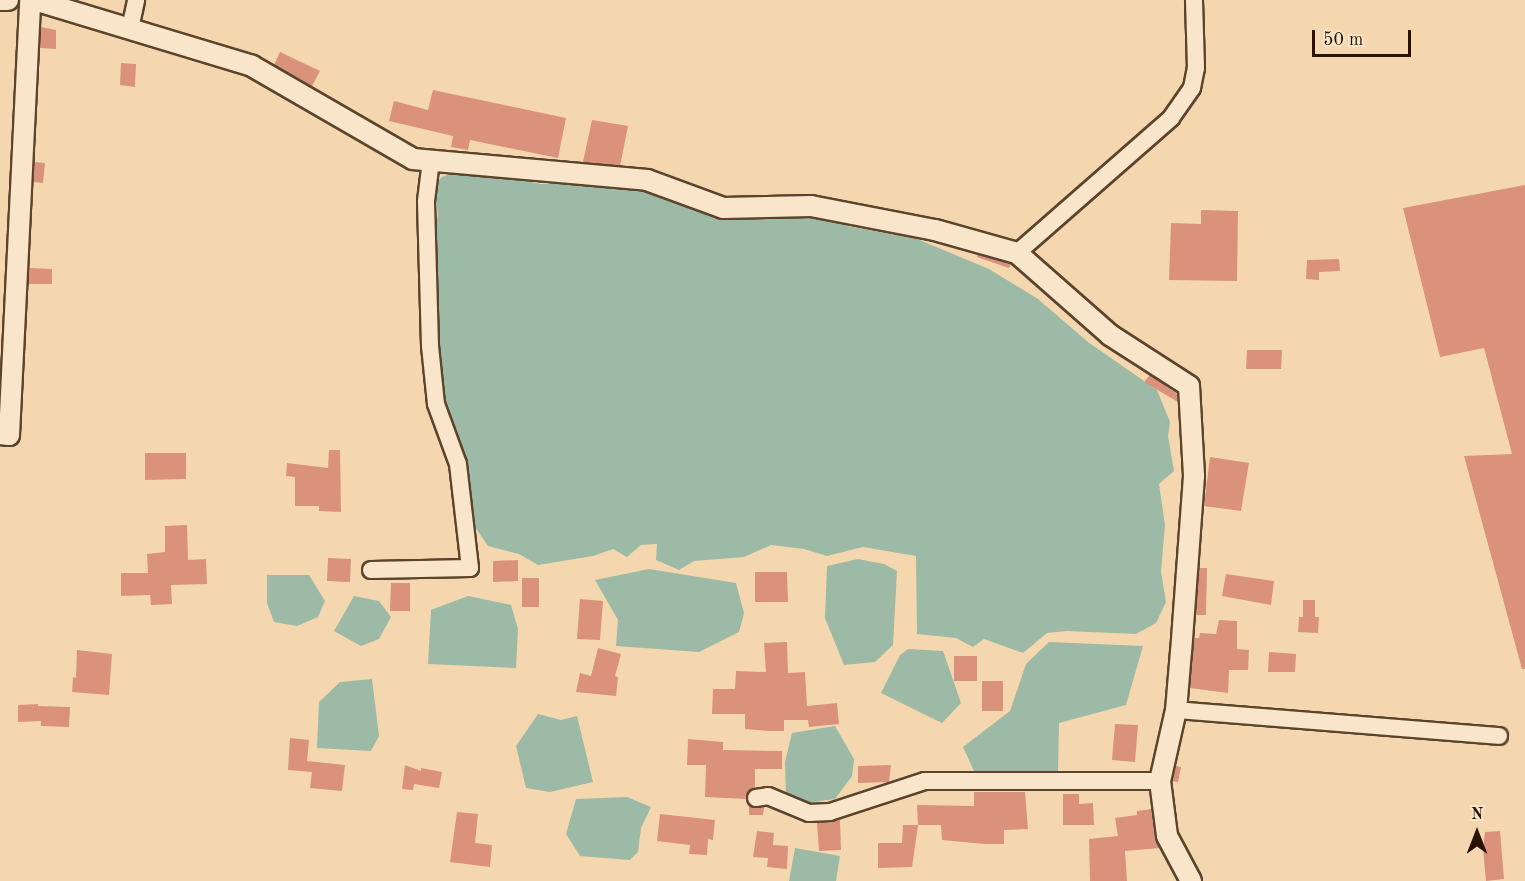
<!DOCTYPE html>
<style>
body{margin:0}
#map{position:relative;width:1525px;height:881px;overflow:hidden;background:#f4d7ae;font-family:"Old Standard TT",serif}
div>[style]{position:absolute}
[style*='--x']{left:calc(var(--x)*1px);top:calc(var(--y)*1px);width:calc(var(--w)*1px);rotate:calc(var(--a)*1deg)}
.water>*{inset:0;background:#9dbaa6}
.building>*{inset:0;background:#da927c}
.roads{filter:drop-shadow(2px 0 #5c442c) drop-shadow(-2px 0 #5c442c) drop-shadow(0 2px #5c442c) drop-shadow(0 -2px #5c442c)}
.minor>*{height:16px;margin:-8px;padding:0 8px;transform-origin:8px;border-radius:8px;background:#f8e5ca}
.tertiary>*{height:20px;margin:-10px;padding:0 10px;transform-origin:10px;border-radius:10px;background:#f8e5ca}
span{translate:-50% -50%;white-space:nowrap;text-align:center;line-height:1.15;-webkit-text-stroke:4.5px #f8e5ca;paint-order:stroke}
.north{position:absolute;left:1447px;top:803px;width:60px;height:60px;-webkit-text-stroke:4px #f8e5ca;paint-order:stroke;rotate:0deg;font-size:16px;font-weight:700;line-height:24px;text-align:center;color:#291300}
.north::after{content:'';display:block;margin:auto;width:21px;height:27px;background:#291300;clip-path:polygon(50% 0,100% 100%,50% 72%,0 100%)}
.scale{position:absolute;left:1312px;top:30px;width:99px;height:27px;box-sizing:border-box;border:3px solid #291300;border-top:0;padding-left:8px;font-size:18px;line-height:21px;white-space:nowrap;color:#291300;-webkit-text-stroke:4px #f8e5ca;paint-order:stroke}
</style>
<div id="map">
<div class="water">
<i style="clip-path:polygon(455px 172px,483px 173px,541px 184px,647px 180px,727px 211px,811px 203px,847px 226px,917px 239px,989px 269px,1038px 299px,1088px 342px,1157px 390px,1170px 422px,1168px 436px,1174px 471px,1159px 484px,1165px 525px,1161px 572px,1166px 602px,1156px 623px,1136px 634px,1067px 631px,1047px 633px,1023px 653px,984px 639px,973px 647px,956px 638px,917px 634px,916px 556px,863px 547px,827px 556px,804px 549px,771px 545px,744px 557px,694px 561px,679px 570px,656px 560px,657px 544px,641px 545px,627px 557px,613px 549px,593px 556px,538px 565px,519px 554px,488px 546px,471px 521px,442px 410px,437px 353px,438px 281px,432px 244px,438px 215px,434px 185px,442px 177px)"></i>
<i style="clip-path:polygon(858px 559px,884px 564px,897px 571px,893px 645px,875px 662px,844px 665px,825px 618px,827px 566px)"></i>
<i style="clip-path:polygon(649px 569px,736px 583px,744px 613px,739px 632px,699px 652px,616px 646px,618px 620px,595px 580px)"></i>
<i style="clip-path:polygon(267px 575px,309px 575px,325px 601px,318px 617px,297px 626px,274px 622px,267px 603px)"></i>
<i style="clip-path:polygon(354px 596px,379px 601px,391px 617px,379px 639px,361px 646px,334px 631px)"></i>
<i style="clip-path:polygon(468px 596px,511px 605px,518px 629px,516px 668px,428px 664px,431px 610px)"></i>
<i style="clip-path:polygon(1049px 642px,1143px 646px,1126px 705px,1059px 723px,1058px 772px,1038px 777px,974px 771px,963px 747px,1010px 711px,1026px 664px)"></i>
<i style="clip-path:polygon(908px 649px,943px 651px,961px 703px,942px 723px,881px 693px,900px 655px)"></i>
<i style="clip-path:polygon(372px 679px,379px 736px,371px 751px,317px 748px,319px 702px,340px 682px)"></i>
<i style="clip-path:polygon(538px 714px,561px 720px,577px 716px,593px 782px,550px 792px,526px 788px,516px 746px)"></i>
<i style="clip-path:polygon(835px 726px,854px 759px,852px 776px,835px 799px,799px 804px,786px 798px,785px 762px,792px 733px)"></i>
<i style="clip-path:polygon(627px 797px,651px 807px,641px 828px,638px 852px,630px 860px,580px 856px,566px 834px,576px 799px)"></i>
<i style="clip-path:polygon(795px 848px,840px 856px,836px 881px,789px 881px)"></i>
</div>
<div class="building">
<i style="clip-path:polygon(41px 27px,56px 30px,56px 49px,40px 48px)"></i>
<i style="clip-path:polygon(280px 52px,320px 71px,312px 86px,274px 65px)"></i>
<i style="clip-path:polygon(121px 63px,136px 64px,135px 87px,120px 85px)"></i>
<i style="clip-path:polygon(433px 90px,566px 118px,558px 158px,470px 140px,468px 150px,451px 147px,453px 136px,389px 121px,394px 101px,428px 110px)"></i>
<i style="clip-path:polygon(592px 120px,628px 126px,620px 166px,583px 162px)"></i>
<i style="clip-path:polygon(34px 162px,45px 163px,43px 183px,33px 182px)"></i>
<i style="clip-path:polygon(1525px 185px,1525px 669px,1522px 669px,1464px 456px,1512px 454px,1484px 348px,1440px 357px,1403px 208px)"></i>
<i style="clip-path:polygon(1201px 210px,1238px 211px,1237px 281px,1169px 280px,1171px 223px,1201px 224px)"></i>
<i style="clip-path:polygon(978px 254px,1011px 264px,1009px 268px,977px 257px)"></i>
<i style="clip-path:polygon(1339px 259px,1340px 271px,1319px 272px,1319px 280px,1306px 279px,1307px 260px)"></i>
<i style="clip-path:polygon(29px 268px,52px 269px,52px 284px,28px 284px)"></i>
<i style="clip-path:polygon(1247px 350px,1282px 350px,1281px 369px,1246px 369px)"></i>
<i style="clip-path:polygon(1150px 375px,1177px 394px,1178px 402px,1144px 382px)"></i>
<i style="clip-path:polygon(329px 450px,340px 450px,341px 512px,319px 511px,319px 506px,295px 506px,295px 477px,286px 476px,287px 463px,328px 468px)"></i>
<i style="clip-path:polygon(145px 453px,186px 453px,186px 479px,145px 480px)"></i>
<i style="clip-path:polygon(1210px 457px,1249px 463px,1241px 511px,1204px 506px)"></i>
<i style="clip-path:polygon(187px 525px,188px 560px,206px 559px,207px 584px,171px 585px,172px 604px,151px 605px,150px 595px,121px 596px,121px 573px,148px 573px,147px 554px,165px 552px,165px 526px)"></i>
<i style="clip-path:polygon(328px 558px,351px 559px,350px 582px,327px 581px)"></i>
<i style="clip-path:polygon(518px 560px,518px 581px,493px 582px,493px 561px)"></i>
<i style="clip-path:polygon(1199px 568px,1207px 568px,1206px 615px,1196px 615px)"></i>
<i style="clip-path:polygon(755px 572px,787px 572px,788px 602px,755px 602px)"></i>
<i style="clip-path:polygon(1226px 574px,1274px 581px,1271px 605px,1222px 596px)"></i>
<i style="clip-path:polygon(522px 578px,539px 578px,539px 607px,522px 607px)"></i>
<i style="clip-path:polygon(391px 583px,410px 583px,410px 611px,390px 611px)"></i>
<i style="clip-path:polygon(580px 599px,603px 601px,600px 640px,577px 639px)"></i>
<i style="clip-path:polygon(1303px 600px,1315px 600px,1315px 617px,1319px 617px,1318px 633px,1298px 632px,1299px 617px,1303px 617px)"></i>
<i style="clip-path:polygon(1219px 620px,1237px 621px,1237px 649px,1249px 650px,1248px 670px,1229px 670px,1228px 693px,1190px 688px,1194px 638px,1199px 638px,1200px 633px,1216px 634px)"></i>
<i style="clip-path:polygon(787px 642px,788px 673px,805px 672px,807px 706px,837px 703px,839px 724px,809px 727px,808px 720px,784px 720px,784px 731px,769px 731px,745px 729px,745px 714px,712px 714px,713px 689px,735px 689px,736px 671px,766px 672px,764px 643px)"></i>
<i style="clip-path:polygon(598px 648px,621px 654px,615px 676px,618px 677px,616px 696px,576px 692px,580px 673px,591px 676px)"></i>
<i style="clip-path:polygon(77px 650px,112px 654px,109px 695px,72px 692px,73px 677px,76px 678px)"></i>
<i style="clip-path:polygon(1269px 652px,1296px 654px,1295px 672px,1268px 672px)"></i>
<i style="clip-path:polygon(954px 656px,977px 656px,977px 681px,954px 681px)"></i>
<i style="clip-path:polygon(982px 681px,1003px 681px,1003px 711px,982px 711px)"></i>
<i style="clip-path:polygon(38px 704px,38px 706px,70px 707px,69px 727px,41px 726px,41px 721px,18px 722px,18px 705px)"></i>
<i style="clip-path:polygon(1115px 724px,1138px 725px,1135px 762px,1112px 760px)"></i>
<i style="clip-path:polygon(290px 738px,309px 740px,307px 761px,345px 765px,342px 791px,310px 788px,312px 772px,288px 770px)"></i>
<i style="clip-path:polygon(688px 739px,723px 742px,723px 750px,782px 751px,782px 769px,755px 769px,755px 788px,749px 790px,746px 799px,705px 797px,706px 765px,687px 765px)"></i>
<i style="clip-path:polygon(405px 765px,421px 771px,421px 768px,442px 772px,439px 788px,414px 784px,413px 790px,402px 789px)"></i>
<i style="clip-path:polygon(891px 765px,889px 782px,858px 783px,858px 766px)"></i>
<i style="clip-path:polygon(1176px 766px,1181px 767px,1178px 782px,1172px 781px)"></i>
<i style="clip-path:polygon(974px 792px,1025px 792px,1028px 829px,1004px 830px,1004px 844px,985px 844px,942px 840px,941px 825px,918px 825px,912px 867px,878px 868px,878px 843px,902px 843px,903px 825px,918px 825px,917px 805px,974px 806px)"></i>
<i style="clip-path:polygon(1063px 794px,1079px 794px,1079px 804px,1093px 803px,1094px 825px,1063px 825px)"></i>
<i style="clip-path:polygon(749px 806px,764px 807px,763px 815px,749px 815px)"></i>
<i style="clip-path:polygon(1151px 809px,1155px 838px,1160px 848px,1125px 851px,1127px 881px,1090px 881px,1089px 839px,1118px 836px,1115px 818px,1137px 815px,1137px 811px)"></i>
<i style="clip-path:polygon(457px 812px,478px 814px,475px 843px,492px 845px,490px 867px,450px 862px)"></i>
<i style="clip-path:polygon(660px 814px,715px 820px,713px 840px,708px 839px,707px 855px,689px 854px,690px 845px,657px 841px)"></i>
<i style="clip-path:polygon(840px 820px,841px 850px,819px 851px,817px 823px)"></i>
<i style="clip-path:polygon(757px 831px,774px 833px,773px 845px,788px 846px,787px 869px,767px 867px,768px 858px,753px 857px)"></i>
<i style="clip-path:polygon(1500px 831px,1504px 879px,1486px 881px,1483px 849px,1485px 832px)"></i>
</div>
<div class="roads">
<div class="minor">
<i style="--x:130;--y:29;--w:30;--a:-78"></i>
<i style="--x:1017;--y:253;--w:205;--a:-41.2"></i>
<i style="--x:1171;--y:118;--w:37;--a:-55"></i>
<i style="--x:1192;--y:88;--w:20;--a:-79"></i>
<i style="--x:1196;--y:68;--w:68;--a:-91.7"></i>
<i style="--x:371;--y:570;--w:99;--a:-1.2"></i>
<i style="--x:470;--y:568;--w:105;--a:-96.6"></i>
<i style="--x:458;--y:464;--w:64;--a:-110.1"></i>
<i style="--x:436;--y:404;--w:58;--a:-95.9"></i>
<i style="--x:430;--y:346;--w:145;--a:-91.6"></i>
<i style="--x:426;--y:201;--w:39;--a:-83"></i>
<i style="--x:1176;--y:710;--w:324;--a:4.6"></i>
<i style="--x:756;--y:798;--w:12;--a:-9"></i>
<i style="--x:768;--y:796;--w:44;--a:22.5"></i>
<i style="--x:809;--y:813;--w:21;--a:-3"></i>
<i style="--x:830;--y:812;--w:100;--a:-18.1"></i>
<i style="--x:925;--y:781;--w:235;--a:0"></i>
</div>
<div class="tertiary">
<i style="--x:0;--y:0;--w:8;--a:0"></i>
<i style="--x:34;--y:0;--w:228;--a:16.8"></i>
<i style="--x:252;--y:66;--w:186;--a:30"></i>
<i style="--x:413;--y:159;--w:235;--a:5.1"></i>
<i style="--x:647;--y:180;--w:81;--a:20.2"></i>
<i style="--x:723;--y:208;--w:88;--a:-1.3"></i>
<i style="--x:811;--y:206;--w:126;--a:11"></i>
<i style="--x:935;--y:230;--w:85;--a:15.7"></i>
<i style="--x:1017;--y:253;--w:124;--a:41.4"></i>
<i style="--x:1110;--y:335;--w:94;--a:32.8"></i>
<i style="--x:1189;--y:386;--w:90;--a:86.8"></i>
<i style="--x:1194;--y:476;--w:175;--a:94.2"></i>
<i style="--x:1181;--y:651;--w:59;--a:94.8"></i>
<i style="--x:1176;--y:710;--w:73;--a:102.7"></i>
<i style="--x:1160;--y:781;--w:55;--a:82.7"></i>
<i style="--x:1167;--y:836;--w:51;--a:61.9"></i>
<i style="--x:0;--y:434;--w:9;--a:6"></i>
<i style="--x:9;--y:435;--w:436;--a:-87.2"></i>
</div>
</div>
<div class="north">N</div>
<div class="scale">50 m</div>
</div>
